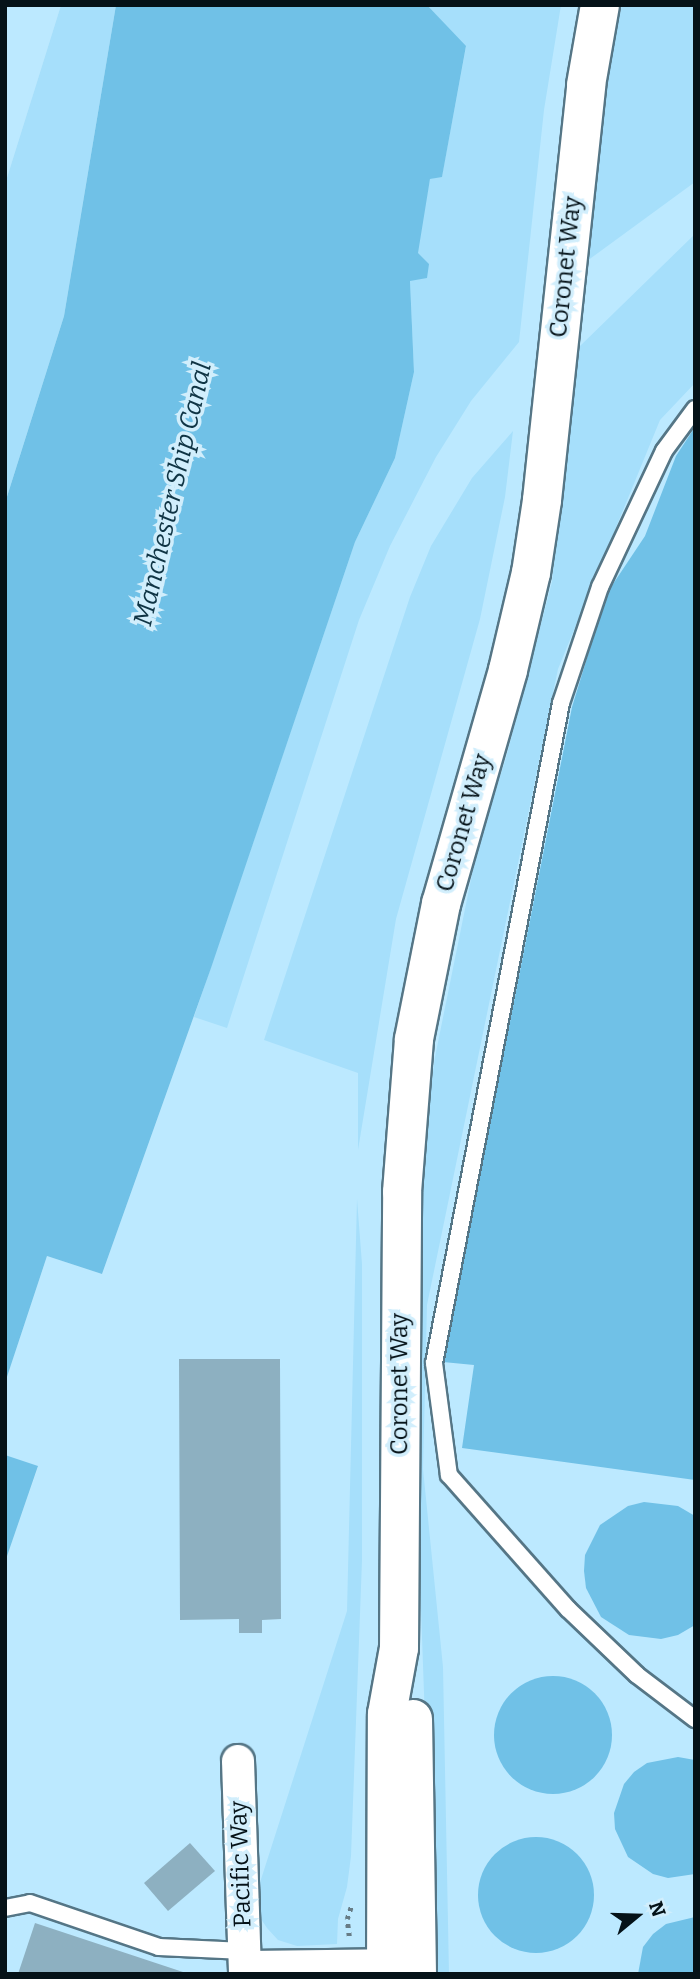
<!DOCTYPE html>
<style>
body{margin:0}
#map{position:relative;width:700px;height:1979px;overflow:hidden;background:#d1eefc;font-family:Bitter,serif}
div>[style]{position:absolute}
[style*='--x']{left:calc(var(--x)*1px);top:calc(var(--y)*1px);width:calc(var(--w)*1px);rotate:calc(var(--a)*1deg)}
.built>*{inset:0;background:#bce9ff}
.green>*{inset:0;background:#a6dffb}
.water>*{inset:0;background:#70c1e7}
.round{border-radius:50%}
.building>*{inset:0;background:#8db0c1}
.path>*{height:4.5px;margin-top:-2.25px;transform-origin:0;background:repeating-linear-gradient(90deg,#677c86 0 3.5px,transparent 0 8.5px)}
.roads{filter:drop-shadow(2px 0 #557686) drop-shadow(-2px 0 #557686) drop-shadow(0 2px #557686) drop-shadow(0 -2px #557686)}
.lane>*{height:16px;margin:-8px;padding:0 8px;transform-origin:8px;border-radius:8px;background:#fff}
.street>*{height:32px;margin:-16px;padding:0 16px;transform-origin:16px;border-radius:16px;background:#fff}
.secondary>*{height:38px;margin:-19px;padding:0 19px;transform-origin:19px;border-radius:19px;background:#fff}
span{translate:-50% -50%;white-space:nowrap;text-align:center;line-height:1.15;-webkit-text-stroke:7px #d1eefc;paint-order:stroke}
.street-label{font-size:24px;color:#051218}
.water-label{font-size:26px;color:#0f3444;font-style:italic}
.frame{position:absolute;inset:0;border:7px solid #051218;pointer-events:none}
.north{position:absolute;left:602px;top:1881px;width:70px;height:70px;-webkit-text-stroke:5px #d1eefc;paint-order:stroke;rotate:71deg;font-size:19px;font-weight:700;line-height:28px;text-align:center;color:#051218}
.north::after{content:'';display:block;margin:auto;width:24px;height:32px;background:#051218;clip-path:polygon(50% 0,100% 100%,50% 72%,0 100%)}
</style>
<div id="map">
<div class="built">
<i style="clip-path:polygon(5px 5px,61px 5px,5px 184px)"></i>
<i style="clip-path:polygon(427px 5px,695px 5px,695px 1974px,5px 1974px,5px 1562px,38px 1467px,5px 1456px,5px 1383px,47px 1256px,102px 1274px,211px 968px,466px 47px)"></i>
</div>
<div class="green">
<i style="clip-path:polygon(61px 5px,116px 5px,64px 316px,5px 503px,5px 184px)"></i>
<i style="clip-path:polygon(427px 5px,561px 5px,544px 110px,519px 342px,471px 401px,436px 457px,390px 546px,359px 620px,227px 1028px,194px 1017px,355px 542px,395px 458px,414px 372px,410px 280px,430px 179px,442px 176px,466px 47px)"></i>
<i style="clip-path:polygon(622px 5px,695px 5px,695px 182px,587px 261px,607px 71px)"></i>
<i style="clip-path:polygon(695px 234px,695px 383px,660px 420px,558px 669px,427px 1305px,423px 1469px,443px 1667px,449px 1974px,434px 1974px,421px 1609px,420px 1242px,427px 1117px,435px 1057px,478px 845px,506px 758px,552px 582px,579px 347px)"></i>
<i style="clip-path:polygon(513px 431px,505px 497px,480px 619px,396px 919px,358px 1150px,358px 1073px,264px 1040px,410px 597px,431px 546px,472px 478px)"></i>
<i style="clip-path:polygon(357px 1199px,362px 1264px,362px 1560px,351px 1856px,347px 1887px,338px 1919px,337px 1944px,297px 1946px,278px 1940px,267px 1928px,259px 1916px,256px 1895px,347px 1611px)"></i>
</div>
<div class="water">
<i style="clip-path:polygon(116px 5px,427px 5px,466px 46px,442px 177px,430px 179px,418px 253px,429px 264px,427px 278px,410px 281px,414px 372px,395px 458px,355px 542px,211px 968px,102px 1274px,47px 1256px,5px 1383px,5px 503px,64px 316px)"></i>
<i style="clip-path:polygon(695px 427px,695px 1480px,462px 1448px,474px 1365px,443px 1362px,572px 707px,607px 593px,645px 536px,676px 456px)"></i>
<i style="clip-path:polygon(5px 1455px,38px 1466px,5px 1562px)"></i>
<i style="clip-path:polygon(644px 1502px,678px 1506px,695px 1516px,695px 1625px,678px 1635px,661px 1639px,629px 1635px,601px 1617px,586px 1588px,584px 1571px,585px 1555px,600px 1525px,628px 1506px)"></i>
<i class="round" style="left:494px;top:1676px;width:118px;height:118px"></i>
<i style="clip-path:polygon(678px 1757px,695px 1760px,695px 1874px,668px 1878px,653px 1874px,628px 1857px,615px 1829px,614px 1813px,624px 1784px,634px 1772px,647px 1763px)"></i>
<i class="round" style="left:478px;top:1837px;width:116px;height:116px"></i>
<i style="clip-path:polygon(695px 1917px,695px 1974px,638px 1974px,643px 1947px,653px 1934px,666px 1924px)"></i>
</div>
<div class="building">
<i style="clip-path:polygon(179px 1359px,280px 1359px,281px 1619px,262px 1620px,262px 1633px,239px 1633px,239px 1619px,180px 1620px)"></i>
<i style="clip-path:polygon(190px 1843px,215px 1871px,168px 1911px,144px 1883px)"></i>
<i style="clip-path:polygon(35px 1923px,186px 1973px,186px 1974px,18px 1974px)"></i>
</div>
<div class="path">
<i style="--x:349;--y:1936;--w:17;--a:-97"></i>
<i style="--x:347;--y:1919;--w:13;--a:-72"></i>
</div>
<div class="roads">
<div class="lane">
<i style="--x:695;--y:409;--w:52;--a:126.4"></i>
<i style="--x:664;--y:451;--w:150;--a:115.2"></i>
<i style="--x:600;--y:587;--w:122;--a:108.6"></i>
<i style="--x:561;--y:703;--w:672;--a:100.89"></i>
<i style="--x:434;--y:1363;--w:113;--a:82.4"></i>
<i style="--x:449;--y:1475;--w:179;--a:48.4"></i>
<i style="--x:568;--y:1609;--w:95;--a:43.7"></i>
<i style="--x:637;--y:1675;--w:73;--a:37.2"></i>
<i style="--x:5;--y:1908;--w:25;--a:-11"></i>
<i style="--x:30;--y:1903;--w:136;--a:18.8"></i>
<i style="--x:159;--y:1947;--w:85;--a:2.7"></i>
</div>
<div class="street">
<i style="--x:238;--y:1761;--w:213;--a:88.1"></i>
<i style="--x:245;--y:1967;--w:164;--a:-0.7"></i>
</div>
<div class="secondary">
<i style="--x:413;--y:1719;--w:255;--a:89.1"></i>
<i style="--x:386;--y:1974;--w:260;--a:-89.8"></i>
<i style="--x:387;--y:1714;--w:67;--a:-79.7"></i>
<i style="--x:399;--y:1648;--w:456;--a:-89.6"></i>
<i style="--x:402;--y:1192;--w:153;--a:-85.5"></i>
<i style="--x:414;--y:1039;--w:138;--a:-78.7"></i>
<i style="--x:441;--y:904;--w:243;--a:-74"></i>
<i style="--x:508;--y:670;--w:100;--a:-76.7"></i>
<i style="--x:531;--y:573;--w:74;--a:-81.4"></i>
<i style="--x:542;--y:500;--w:417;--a:-83.9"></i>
<i style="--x:586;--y:85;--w:81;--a:-80.1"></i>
</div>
</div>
<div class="street-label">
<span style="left:566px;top:267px;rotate:-84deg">Coronet Way</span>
<span style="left:464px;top:823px;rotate:-74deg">Coronet Way</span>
<span style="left:400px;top:1384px;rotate:-90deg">Coronet Way</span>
<span style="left:241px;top:1864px;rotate:-92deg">Pacific Way</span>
</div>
<div class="water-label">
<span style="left:173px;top:494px;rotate:-77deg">Manchester Ship Canal</span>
</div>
<div class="frame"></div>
<div class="north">N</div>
</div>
